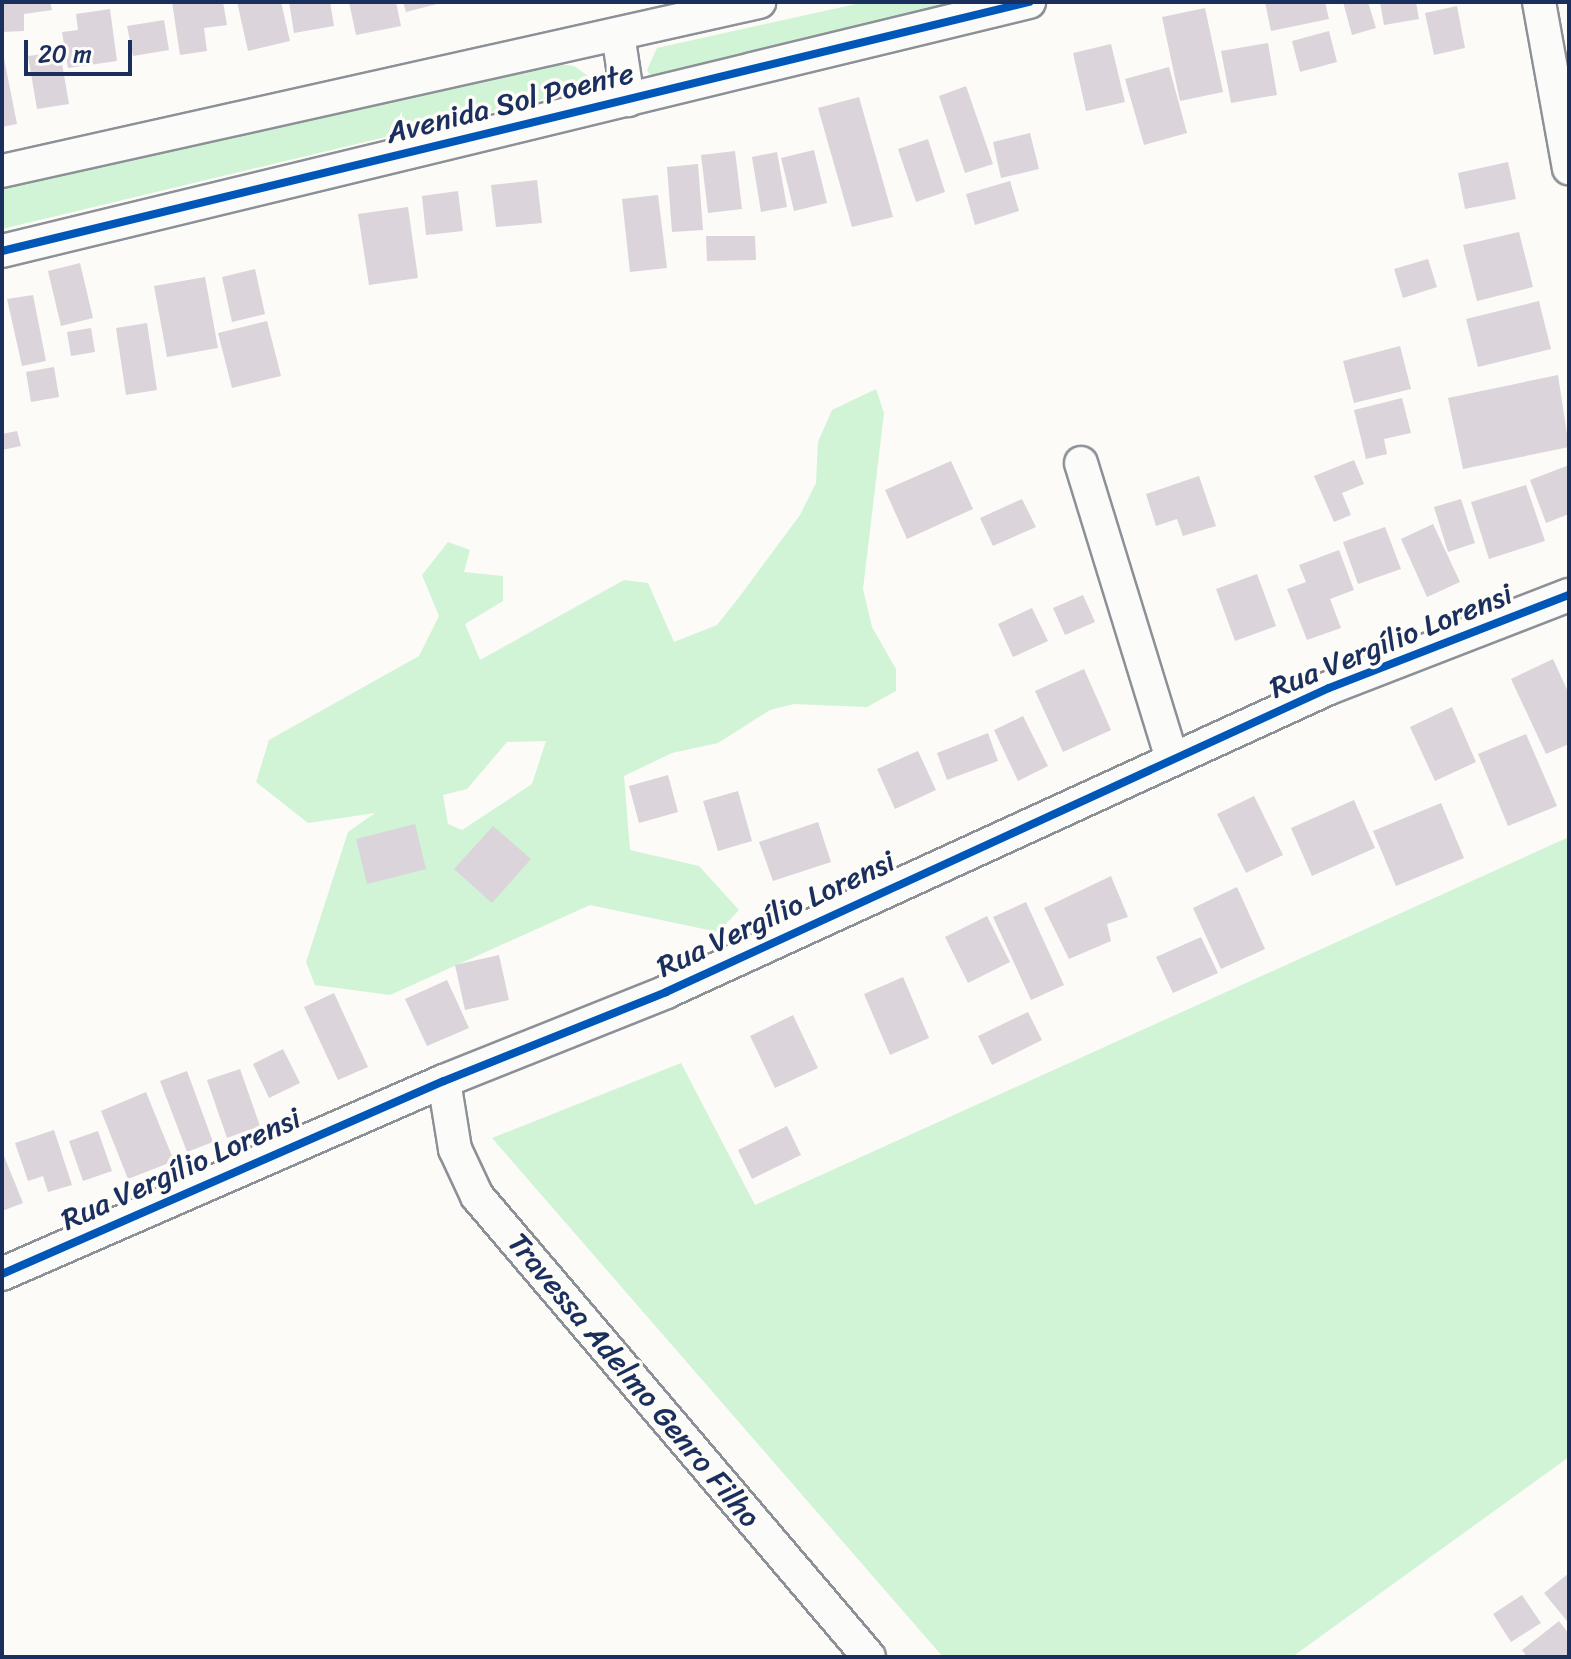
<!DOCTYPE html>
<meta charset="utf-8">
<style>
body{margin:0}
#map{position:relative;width:1571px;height:1659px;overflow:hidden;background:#fcfbf8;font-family:Sriracha,sans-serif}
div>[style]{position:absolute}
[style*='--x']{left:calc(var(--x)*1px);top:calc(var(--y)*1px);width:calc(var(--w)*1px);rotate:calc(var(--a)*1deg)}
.green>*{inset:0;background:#d0f4d5}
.building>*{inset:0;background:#dcd4db}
.roads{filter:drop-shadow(2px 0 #8c9097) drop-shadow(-2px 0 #8c9097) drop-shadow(0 2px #8c9097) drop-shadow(0 -2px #8c9097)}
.street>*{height:32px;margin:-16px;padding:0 16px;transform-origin:16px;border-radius:16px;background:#fbfbf9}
.cycleway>*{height:8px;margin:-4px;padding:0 4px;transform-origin:4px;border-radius:4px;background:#0057b8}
span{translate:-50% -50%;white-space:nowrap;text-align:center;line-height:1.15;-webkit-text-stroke:7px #fdfcf7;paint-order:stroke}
.street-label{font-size:30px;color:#1b2f5e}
.frame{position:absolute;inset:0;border:4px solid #1b2f5e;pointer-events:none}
.scale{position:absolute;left:24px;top:40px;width:108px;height:36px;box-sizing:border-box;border:4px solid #1b2f5e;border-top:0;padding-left:10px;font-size:24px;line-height:28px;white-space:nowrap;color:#1b2f5e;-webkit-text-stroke:6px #fdfcf7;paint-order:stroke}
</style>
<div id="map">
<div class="green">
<i style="clip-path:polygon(865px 2px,993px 2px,654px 83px,647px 70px,657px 48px)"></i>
<i style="clip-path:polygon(549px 63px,574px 66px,588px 76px,586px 89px,2px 229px,2px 180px)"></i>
<i style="clip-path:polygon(evenodd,876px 389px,884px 413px,863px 589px,872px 627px,896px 669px,896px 691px,867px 707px,794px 704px,770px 710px,718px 743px,672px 753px,624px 776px,630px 850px,699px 866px,739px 910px,718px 932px,590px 905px,390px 995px,315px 985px,306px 962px,348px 832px,375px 813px,308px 823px,256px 782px,269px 740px,419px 656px,439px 616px,422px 575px,448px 542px,470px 550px,464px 572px,503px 576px,503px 601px,465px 624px,480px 660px,624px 580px,648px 583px,674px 642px,717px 625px,740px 596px,800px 515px,816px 483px,818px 442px,832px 410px,876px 389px,546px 741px,532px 784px,462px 830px,448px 824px,443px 795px,467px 789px,507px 742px,546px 741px)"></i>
<i style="clip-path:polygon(1569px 837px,1569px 1457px,1292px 1657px,943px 1657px,492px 1138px,681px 1063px,755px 1205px)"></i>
</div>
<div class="building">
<i style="clip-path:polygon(2px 2px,50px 2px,52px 10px,24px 14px,24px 31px,2px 32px)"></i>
<i style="clip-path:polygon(172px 2px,223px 2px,227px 25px,204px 28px,207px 51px,180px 55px)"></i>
<i style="clip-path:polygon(237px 2px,281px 2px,290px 41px,248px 51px)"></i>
<i style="clip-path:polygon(289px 2px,330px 2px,334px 26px,294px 33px)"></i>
<i style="clip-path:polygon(349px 2px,396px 2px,401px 26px,356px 35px)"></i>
<i style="clip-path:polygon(403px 2px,441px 2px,441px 3px,406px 12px)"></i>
<i style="clip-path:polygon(1265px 2px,1325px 2px,1329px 19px,1271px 31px)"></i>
<i style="clip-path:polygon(1343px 2px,1368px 2px,1376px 28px,1352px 35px)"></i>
<i style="clip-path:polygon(1380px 2px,1416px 2px,1419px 19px,1384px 25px)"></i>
<i style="clip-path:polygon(1457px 6px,1465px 48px,1434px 55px,1425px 13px)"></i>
<i style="clip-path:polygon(1205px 8px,1223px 92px,1180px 101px,1162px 17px)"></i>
<i style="clip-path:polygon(110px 9px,117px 61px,68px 68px,62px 32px,78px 30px,76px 14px)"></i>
<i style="clip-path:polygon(164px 20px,169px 50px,133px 56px,127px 26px)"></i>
<i style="clip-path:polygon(1329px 31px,1337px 62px,1300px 72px,1292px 41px)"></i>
<i style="clip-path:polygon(1268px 43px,1277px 95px,1231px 103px,1221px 51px)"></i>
<i style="clip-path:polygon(1111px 44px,1125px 102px,1086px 111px,1073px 53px)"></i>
<i style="clip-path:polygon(2px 48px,17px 124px,2px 127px)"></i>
<i style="clip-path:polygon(60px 52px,69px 104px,37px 109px,28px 56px)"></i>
<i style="clip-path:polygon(1169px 67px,1187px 133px,1144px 145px,1125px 79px)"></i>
<i style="clip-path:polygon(966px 86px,993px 164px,965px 173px,939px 96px)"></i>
<i style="clip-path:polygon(859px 97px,893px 217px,852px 227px,818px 108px)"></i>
<i style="clip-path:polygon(1030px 133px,1039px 169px,1001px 178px,993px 142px)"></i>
<i style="clip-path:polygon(928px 139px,945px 192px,916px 202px,898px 149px)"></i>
<i style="clip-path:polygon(814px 150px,827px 203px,794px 211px,781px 158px)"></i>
<i style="clip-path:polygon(735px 151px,742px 209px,708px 213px,701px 155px)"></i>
<i style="clip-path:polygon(777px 152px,787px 207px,761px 212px,752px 157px)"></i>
<i style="clip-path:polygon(1508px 162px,1516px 199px,1465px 209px,1458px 173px)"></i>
<i style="clip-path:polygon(698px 164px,703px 230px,672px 232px,667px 167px)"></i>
<i style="clip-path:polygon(537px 180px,542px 223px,496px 227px,491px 185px)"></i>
<i style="clip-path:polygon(1010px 181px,1019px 211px,975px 225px,966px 194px)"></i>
<i style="clip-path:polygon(458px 191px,463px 231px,426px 235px,422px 196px)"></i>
<i style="clip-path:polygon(658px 195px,667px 268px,630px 272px,622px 199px)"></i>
<i style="clip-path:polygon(408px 207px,418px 278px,369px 285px,358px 214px)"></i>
<i style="clip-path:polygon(1519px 232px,1533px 287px,1477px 301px,1463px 245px)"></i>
<i style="clip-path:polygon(706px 236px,755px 236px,756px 260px,707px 261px)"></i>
<i style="clip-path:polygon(1428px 259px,1437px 287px,1403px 298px,1394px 269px)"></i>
<i style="clip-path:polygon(80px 263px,93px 318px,61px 326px,48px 271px)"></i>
<i style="clip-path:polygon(255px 269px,265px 314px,232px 322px,222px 277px)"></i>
<i style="clip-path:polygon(205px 277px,218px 348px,167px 357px,154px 286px)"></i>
<i style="clip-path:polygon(33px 295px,46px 361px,22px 366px,7px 299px)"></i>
<i style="clip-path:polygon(1539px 301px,1551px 349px,1478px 367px,1466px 319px)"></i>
<i style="clip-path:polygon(267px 321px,281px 376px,232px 388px,218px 333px)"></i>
<i style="clip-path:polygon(147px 323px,157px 390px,126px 395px,116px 328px)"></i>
<i style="clip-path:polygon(91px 328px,95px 352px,71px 356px,67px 332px)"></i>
<i style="clip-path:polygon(1400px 346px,1411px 389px,1354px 403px,1343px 361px)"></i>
<i style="clip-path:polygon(54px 367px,59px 397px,31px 402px,26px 372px)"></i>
<i style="clip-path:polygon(1558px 375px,1569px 447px,1463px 469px,1448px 398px)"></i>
<i style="clip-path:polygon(1402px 398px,1411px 433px,1384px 439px,1387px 454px,1366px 459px,1354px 410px)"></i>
<i style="clip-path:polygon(17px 431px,21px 446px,2px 450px,2px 434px)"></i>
<i style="clip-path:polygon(1354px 460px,1364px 484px,1342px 493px,1351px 515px,1334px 522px,1314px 476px)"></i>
<i style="clip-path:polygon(951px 461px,973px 509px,907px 539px,885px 490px)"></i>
<i style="clip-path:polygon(1569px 465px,1569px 514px,1546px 523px,1530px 480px)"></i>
<i style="clip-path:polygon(1199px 476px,1216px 526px,1183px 536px,1177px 519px,1156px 526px,1146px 494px)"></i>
<i style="clip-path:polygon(1526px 485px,1545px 541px,1489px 559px,1471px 502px)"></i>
<i style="clip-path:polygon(1022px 499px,1036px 527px,993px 546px,980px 518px)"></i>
<i style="clip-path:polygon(1461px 499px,1475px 543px,1448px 552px,1434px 507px)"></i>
<i style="clip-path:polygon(1433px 524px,1460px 582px,1427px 597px,1401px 539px)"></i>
<i style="clip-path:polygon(1385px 527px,1401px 569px,1358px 584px,1343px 542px)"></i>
<i style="clip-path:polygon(1339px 550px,1354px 590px,1330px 599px,1341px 628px,1307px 640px,1287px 589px,1306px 582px,1299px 565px)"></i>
<i style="clip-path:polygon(1257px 574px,1276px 626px,1235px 641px,1216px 589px)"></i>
<i style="clip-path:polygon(1083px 595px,1095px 622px,1065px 635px,1053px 608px)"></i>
<i style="clip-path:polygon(1032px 608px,1048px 641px,1013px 657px,998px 624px)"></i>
<i style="clip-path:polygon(1553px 659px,1569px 694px,1569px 744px,1546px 754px,1511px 679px)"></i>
<i style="clip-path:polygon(1084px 669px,1111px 730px,1063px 752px,1035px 691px)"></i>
<i style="clip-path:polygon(1452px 707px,1476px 762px,1435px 781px,1410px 727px)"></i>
<i style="clip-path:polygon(1023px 716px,1048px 766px,1018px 781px,994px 730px)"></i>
<i style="clip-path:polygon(988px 733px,998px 761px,947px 780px,937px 753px)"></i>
<i style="clip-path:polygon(1526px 734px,1557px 806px,1508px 826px,1478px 754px)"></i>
<i style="clip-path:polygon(918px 751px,936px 790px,895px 809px,877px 769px)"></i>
<i style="clip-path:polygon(668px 775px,678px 812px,639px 823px,629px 786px)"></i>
<i style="clip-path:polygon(738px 791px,752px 841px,718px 851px,703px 801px)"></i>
<i style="clip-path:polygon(1254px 796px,1283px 855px,1246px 873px,1217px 814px)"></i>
<i style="clip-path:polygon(1354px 800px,1375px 848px,1312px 876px,1291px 828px)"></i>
<i style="clip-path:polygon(1441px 803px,1464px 858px,1396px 886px,1373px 831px)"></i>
<i style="clip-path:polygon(818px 822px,831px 862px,773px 881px,759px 842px)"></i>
<i style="clip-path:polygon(415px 824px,426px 869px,367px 884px,356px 839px)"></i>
<i style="clip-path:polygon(493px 826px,531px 859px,492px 903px,454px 869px)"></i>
<i style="clip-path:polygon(1111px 876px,1128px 917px,1107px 924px,1111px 941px,1069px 959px,1044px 908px)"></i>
<i style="clip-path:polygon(1237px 887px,1265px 949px,1221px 969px,1193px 908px)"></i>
<i style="clip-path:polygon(1026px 902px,1064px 985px,1031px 1000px,993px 917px)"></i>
<i style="clip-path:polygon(987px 916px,1010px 962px,968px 983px,945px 937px)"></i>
<i style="clip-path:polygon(1201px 937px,1218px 973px,1173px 993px,1156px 957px)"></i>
<i style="clip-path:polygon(499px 955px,509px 1000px,465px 1010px,455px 965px)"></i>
<i style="clip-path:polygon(903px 977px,929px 1038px,890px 1055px,864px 994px)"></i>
<i style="clip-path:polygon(447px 980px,469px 1028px,427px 1046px,405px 999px)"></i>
<i style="clip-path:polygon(334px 993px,368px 1067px,338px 1080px,304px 1007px)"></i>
<i style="clip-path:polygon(1028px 1012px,1042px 1040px,992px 1065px,978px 1036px)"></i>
<i style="clip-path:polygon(793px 1015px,818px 1068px,775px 1088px,750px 1036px)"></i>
<i style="clip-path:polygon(283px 1049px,300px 1083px,269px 1098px,253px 1064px)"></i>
<i style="clip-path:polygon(240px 1069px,260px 1126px,227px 1138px,207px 1080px)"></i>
<i style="clip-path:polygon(187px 1071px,213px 1142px,187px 1152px,160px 1081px)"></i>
<i style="clip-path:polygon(146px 1092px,174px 1161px,128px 1179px,101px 1111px)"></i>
<i style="clip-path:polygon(787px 1126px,801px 1155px,752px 1179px,738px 1150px)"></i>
<i style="clip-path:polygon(54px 1130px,72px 1185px,48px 1192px,43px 1176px,28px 1181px,15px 1143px)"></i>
<i style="clip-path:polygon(98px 1131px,112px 1171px,83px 1181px,69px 1141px)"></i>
<i style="clip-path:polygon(2px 1151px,23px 1203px,2px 1211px)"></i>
<i style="clip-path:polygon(1569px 1573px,1569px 1619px,1567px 1621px,1544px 1593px)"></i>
<i style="clip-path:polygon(1522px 1595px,1541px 1623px,1511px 1642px,1493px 1614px)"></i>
<i style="clip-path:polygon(1559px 1621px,1569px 1634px,1569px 1657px,1527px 1657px,1522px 1650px)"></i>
</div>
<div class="roads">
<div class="street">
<i style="--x:1539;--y:2;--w:169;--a:79.8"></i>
<i style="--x:618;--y:34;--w:67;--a:81.4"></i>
<i style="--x:2;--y:171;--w:776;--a:-12.58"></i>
<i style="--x:2;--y:251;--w:1057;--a:-13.63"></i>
<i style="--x:1081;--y:463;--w:309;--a:72.9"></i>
<i style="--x:444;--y:1081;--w:69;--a:80.8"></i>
<i style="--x:455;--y:1149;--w:52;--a:64.9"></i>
<i style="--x:477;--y:1196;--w:605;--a:49.62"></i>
<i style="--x:2;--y:1274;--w:482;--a:-23.6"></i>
<i style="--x:444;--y:1081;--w:239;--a:-21.8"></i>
<i style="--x:666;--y:992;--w:729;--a:-24.63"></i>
<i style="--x:1329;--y:688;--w:257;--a:-21.2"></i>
</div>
</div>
<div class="cycleway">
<i style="--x:2;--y:251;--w:1057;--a:-13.63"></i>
<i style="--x:2;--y:1274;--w:482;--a:-23.6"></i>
<i style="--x:444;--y:1081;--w:239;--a:-21.8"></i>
<i style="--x:666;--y:992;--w:729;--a:-24.63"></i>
<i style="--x:1329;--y:688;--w:257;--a:-21.2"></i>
</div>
<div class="street-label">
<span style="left:510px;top:103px;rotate:-14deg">Avenida Sol Poente</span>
<span style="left:1391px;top:641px;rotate:-22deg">Rua Vergílio Lorensi</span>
<span style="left:776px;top:914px;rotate:-25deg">Rua Vergílio Lorensi</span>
<span style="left:181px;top:1169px;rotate:-24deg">Rua Vergílio Lorensi</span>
<span style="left:634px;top:1380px;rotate:50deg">Travessa Adelmo Genro Filho</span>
</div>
<div class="frame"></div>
<div class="scale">20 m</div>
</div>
